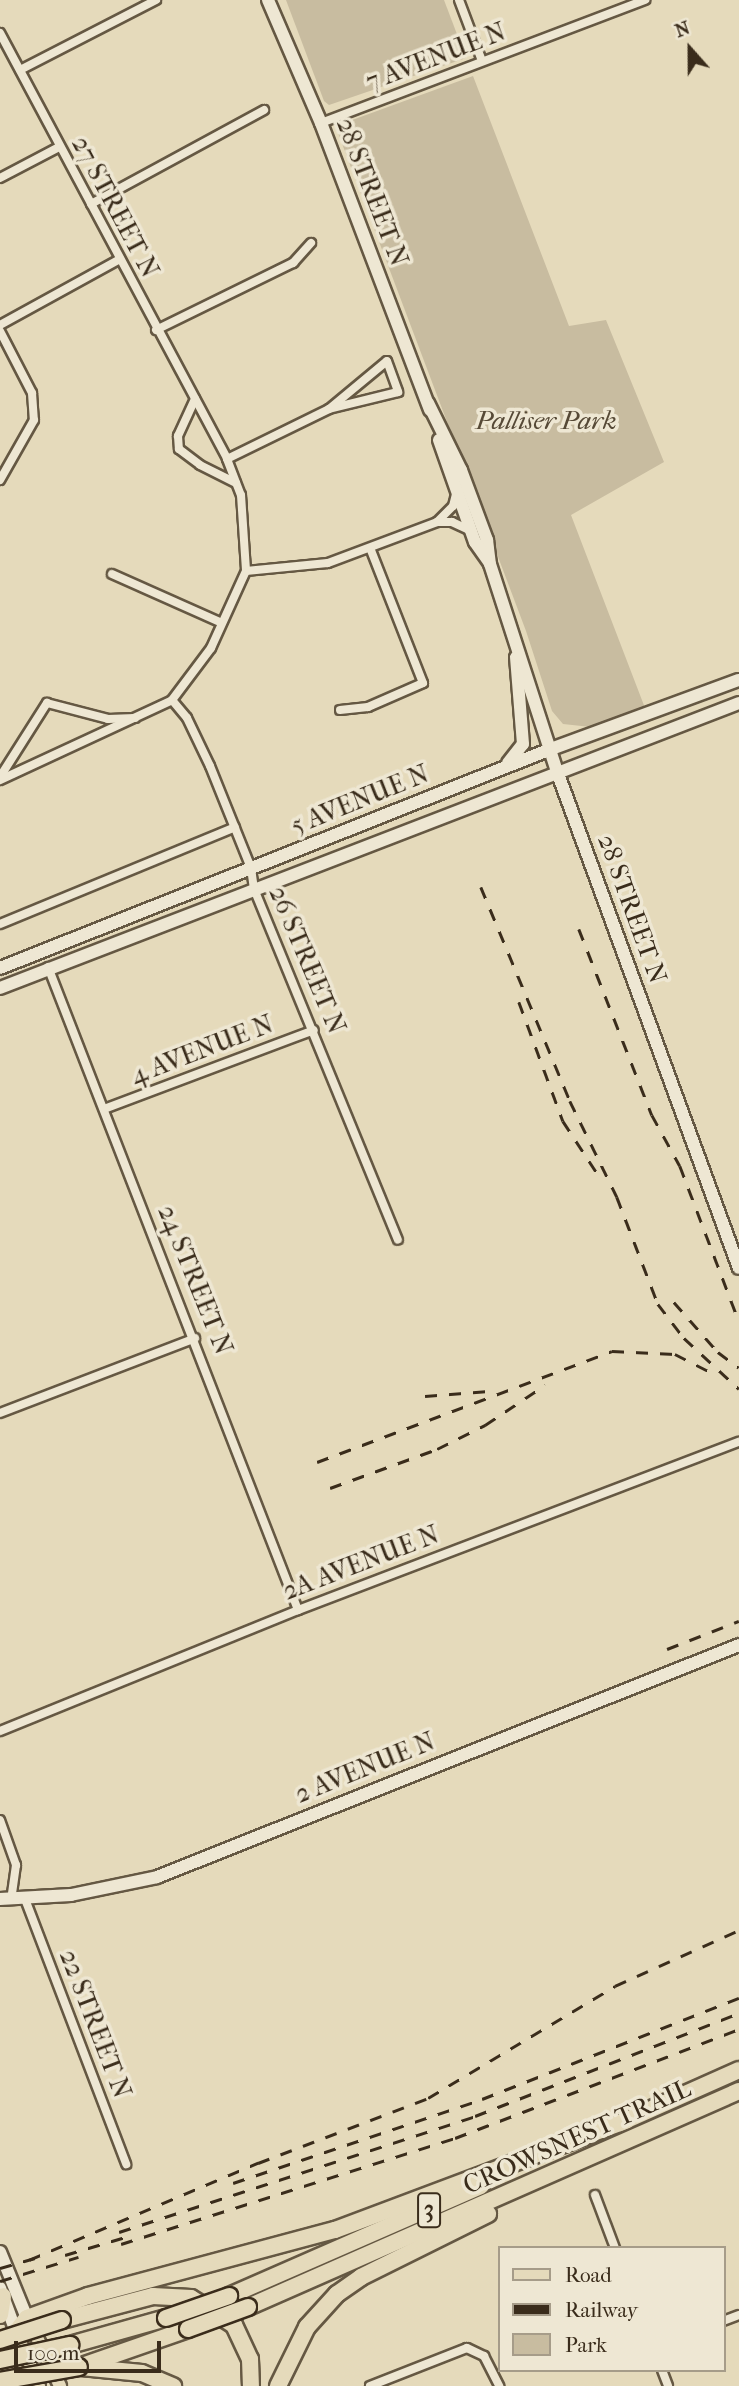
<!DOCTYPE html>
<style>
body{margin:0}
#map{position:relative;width:739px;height:2386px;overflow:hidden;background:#e5dabb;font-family:"IM FELL French Canon",serif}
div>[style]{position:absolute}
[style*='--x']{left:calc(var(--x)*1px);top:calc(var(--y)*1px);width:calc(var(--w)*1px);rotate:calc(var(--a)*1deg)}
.green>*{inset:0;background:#c8bca0}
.roads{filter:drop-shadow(2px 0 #655843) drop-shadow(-2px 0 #655843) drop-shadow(0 2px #655843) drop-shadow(0 -2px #655843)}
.street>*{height:8px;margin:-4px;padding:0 4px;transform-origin:4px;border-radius:4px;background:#eee7d3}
.secondary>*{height:12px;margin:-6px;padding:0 6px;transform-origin:6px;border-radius:6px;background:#eee7d3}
.primary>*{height:12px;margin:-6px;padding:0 6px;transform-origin:6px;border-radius:6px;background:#e5dabb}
.highway>*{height:16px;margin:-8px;padding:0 8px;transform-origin:8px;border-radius:8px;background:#e5dabb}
.rail>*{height:2.5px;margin-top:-1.25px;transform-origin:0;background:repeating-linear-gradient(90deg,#3a2c1b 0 12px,transparent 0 24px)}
.bridges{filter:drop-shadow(2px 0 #3a2c1b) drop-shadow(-2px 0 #3a2c1b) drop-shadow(0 2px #3a2c1b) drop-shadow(0 -2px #3a2c1b)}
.highway-bridge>*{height:16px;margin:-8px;padding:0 8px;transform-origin:8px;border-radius:8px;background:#e5dabb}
span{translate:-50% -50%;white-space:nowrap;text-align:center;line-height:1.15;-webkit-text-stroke:7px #eee7d3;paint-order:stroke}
.shield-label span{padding:2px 5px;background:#eee7d3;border:2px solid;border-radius:5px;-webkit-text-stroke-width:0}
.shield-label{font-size:24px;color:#3a2c1b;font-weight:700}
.street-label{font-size:26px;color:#3a2c1b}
.park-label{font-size:26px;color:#564936;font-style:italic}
.legend{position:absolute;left:498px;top:2246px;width:228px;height:126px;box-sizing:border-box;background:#eee7d3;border:2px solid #a69c89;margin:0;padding:9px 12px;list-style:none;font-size:21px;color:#3a2c1b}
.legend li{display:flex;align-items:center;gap:14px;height:35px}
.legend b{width:35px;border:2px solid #a69c89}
.north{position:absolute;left:655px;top:14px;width:70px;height:70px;-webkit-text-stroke:5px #eee7d3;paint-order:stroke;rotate:339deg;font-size:19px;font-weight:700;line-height:28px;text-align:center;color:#3a2c1b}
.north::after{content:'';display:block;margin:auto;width:24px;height:32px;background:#3a2c1b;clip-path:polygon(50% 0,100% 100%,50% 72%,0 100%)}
.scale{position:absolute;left:14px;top:2341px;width:147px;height:32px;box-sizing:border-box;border:4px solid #3a2c1b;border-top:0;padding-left:9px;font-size:21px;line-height:24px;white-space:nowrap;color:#3a2c1b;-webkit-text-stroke:5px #eee7d3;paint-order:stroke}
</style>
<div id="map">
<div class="green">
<i style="clip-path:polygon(286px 0,444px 0,466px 58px,329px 105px,324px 101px)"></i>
<i style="clip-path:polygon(473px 76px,569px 326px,606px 320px,664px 462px,571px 515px,645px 708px,591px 727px,563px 724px,552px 711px,526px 631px,338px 133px,344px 123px)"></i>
</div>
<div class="roads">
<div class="street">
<i style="--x:459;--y:0;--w:65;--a:69.3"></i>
<i style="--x:0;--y:33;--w:483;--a:61.9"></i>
<i style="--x:227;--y:459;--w:39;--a:69"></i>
<i style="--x:241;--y:495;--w:76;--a:86.2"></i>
<i style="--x:20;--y:70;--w:153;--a:-27.2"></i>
<i style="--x:321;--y:123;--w:347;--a:-20.8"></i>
<i style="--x:0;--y:178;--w:67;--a:-27.7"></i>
<i style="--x:91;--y:204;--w:197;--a:-28.5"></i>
<i style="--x:0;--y:325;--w:137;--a:-28.8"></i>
<i style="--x:156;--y:330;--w:153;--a:-26.1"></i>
<i style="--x:293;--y:263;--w:27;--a:-48"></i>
<i style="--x:0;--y:331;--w:70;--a:62.7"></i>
<i style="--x:32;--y:393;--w:27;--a:86"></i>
<i style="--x:34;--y:420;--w:69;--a:119.5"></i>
<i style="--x:195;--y:399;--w:41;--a:114.7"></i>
<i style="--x:178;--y:436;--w:13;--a:86"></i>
<i style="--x:179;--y:449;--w:26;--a:37"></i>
<i style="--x:200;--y:465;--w:40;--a:26.6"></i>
<i style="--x:227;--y:459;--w:114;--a:-26.1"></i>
<i style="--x:329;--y:409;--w:75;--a:-39.6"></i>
<i style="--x:387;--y:361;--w:33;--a:70"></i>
<i style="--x:398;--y:392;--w:71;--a:166.2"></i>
<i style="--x:437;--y:522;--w:23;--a:-45"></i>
<i style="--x:453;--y:506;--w:12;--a:-76"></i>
<i style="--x:246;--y:571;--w:82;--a:-5.6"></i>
<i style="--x:328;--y:563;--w:116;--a:-20.6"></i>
<i style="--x:437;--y:522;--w:15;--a:0"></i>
<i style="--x:452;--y:522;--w:21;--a:25"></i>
<i style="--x:112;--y:574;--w:118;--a:24"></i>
<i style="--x:172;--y:700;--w:23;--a:50"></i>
<i style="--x:187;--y:718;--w:53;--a:64.4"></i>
<i style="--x:210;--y:766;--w:110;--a:68.1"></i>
<i style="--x:251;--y:868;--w:21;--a:82"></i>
<i style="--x:254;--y:889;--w:379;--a:67.7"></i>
<i style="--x:340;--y:710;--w:28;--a:-6"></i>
<i style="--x:368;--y:707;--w:60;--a:-23.6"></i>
<i style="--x:423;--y:683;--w:145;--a:-111.4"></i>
<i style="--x:0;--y:777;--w:88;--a:-57.6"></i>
<i style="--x:47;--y:703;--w:63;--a:14.7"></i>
<i style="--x:108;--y:719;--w:27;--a:-2"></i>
<i style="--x:0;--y:780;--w:190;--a:-24.9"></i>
<i style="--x:172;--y:700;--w:65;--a:-53.1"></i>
<i style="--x:211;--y:648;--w:85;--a:-65.6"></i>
<i style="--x:0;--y:924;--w:254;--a:-22.4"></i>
<i style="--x:48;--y:967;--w:690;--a:68.75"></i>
<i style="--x:104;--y:1109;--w:224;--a:-20.6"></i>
<i style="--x:0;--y:1413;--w:209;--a:-21"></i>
<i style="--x:0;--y:1731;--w:322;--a:-22.1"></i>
<i style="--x:298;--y:1610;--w:472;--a:-20.9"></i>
<i style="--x:0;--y:1820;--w:48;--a:70.4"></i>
<i style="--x:16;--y:1865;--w:34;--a:98"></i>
<i style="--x:25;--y:1899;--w:284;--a:69.1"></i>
<i style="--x:595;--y:2195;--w:57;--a:69.3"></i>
<i style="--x:723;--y:2321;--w:17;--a:-21"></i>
<i style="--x:662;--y:2370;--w:17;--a:69"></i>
<i style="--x:370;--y:2386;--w:104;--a:-21.4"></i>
<i style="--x:467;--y:2348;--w:19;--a:25"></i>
<i style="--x:484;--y:2356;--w:34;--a:63"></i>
</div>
<div class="secondary">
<i style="--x:268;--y:0;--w:134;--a:66.7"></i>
<i style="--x:321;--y:123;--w:307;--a:69.2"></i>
<i style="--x:428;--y:403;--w:75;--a:63.8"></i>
<i style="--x:461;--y:470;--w:75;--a:69.6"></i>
<i style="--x:487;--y:540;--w:24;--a:83"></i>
<i style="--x:490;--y:564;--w:221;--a:72.1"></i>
<i style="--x:558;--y:774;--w:526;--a:69.88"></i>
<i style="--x:439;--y:440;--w:108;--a:70.6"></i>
<i style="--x:475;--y:542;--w:24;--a:55"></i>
<i style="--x:508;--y:763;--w:24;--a:-52"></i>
<i style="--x:523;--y:744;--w:87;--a:-94.6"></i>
<i style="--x:0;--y:968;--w:593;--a:-21.68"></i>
<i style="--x:551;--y:749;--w:200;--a:-20.2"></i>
<i style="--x:0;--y:988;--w:792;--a:-21.09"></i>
<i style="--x:0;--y:1899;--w:71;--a:-3.2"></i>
<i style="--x:71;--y:1895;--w:88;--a:-11.8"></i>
<i style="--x:157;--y:1877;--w:627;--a:-21.73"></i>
<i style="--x:0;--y:2252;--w:71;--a:67.8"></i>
<i style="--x:0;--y:2288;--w:47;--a:70"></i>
</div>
<div class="primary">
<i style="--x:30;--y:2323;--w:70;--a:64.5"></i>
<i style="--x:16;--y:2332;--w:59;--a:66.9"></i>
</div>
<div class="highway">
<i style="--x:620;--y:2123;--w:130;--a:-24"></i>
<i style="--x:229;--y:2296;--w:275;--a:-23.6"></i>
<i style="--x:248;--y:2307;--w:536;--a:-23.75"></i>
<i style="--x:0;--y:2315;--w:19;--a:-81"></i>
<i style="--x:62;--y:2320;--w:94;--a:-14.8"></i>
<i style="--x:153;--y:2296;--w:38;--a:3"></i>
<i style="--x:191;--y:2298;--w:51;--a:32.1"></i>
<i style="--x:234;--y:2325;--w:38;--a:65"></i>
<i style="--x:250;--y:2359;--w:27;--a:88"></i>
<i style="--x:16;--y:2332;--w:18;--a:-52"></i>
<i style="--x:27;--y:2318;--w:65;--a:-19.8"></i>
<i style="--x:88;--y:2296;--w:256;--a:-15"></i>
<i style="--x:335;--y:2230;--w:312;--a:-20.6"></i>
<i style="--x:70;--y:2345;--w:100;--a:-15.7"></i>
<i style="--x:79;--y:2367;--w:115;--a:-19.2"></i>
<i style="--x:81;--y:2367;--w:61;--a:5.6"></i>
<i style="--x:142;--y:2373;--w:34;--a:23"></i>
<i style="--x:278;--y:2386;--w:66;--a:-63.8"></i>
<i style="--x:307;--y:2327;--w:45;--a:-47.7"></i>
<i style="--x:337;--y:2294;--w:29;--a:-35"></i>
<i style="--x:361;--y:2277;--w:142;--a:-26.4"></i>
</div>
</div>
<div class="rail">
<i style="--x:481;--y:887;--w:232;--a:67.4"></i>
<i style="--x:570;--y:1101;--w:107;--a:63.9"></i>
<i style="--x:617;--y:1197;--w:115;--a:69"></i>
<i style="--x:658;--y:1304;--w:43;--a:52.6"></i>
<i style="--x:684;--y:1338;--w:75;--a:42.8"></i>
<i style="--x:579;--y:929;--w:200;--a:68.6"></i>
<i style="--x:652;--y:1115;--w:58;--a:61.2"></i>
<i style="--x:680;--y:1166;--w:166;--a:69.2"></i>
<i style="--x:519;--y:1002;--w:127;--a:69.7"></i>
<i style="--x:563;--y:1121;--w:62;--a:56.8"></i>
<i style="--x:674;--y:1302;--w:67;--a:48.7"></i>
<i style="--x:718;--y:1352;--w:26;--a:37"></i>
<i style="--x:425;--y:1396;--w:64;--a:-4.5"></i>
<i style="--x:317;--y:1462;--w:315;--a:-20.6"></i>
<i style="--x:612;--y:1351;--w:63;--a:2.7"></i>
<i style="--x:675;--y:1354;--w:38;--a:27"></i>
<i style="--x:330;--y:1488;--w:114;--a:-20"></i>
<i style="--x:437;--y:1449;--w:54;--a:-26.6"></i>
<i style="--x:485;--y:1425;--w:72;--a:-33.7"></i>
<i style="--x:667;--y:1649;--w:77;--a:-21.3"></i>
<i style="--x:233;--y:2183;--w:263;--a:-18.6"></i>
<i style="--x:482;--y:2099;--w:276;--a:-21.5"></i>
<i style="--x:119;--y:2232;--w:374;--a:-18"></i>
<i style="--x:475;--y:2116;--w:283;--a:-21.3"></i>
<i style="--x:121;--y:2244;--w:350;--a:-17.6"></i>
<i style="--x:455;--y:2138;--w:304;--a:-21"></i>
<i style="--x:65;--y:2255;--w:70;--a:-16.6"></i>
<i style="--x:29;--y:2260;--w:249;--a:-23"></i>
<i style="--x:258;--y:2163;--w:182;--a:-20.9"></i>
<i style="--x:428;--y:2098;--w:218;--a:-30.9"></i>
<i style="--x:615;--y:1986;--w:136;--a:-24.3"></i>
<i style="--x:0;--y:2268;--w:40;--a:-16"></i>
<i style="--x:0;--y:2281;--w:82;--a:-17.1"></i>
</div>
<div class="bridges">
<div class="highway-bridge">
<i style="--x:166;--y:2318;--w:67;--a:-19.2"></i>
<i style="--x:188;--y:2329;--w:64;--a:-20.1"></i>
<i style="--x:0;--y:2340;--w:65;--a:-17.9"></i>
<i style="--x:0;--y:2360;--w:72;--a:-12.1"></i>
<i style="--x:0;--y:2381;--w:80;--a:-10"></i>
</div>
</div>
<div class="shield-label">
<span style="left:429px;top:2210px">3</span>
</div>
<div class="street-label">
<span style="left:436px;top:57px;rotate:-21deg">7 AVENUE N</span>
<span style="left:372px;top:192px;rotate:69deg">28 STREET N</span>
<span style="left:115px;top:207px;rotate:62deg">27 STREET N</span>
<span style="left:360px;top:800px;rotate:-22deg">5 AVENUE N</span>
<span style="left:632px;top:909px;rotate:70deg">28 STREET N</span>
<span style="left:307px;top:960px;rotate:67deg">26 STREET N</span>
<span style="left:202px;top:1050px;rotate:-21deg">4 AVENUE N</span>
<span style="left:195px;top:1280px;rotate:68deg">24 STREET N</span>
<span style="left:361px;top:1563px;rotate:-21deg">2A AVENUE N</span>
<span style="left:365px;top:1768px;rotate:-22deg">2 AVENUE N</span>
<span style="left:95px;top:2024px;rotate:69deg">22 STREET N</span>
<span style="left:577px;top:2137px;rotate:-24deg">CROWSNEST TRAIL</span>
</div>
<div class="park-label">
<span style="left:546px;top:421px">Palliser Park</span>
</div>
<ul class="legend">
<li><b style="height:9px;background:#e5dabb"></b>Road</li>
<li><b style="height:9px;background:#3a2c1b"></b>Railway</li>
<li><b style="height:19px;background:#c8bca0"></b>Park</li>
</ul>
<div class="north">N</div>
<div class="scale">100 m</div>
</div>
